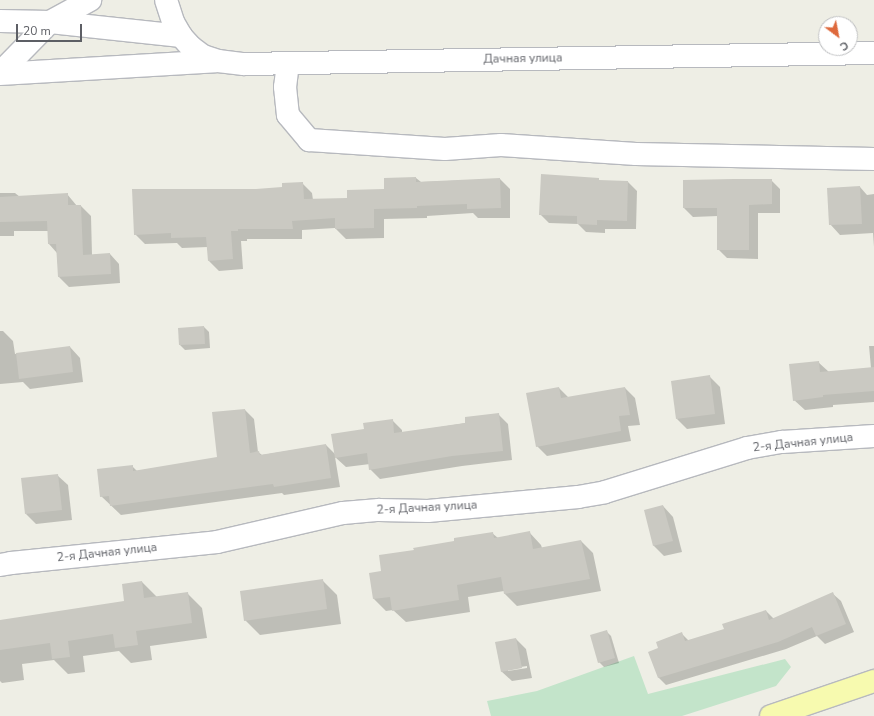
<!DOCTYPE html>
<meta charset="utf-8">
<style>
body{margin:0}
#map{position:relative;width:874px;height:716px;overflow:hidden;background:#eeeee5;font-family:"Nunito Sans",sans-serif}
div>[style]{position:absolute}
[style*='--x']{left:calc(var(--x)*1px);top:calc(var(--y)*1px);width:calc(var(--w)*1px);rotate:calc(var(--a)*1deg)}
.green>*{inset:0;background:#c3e4ca}
.shadow>*{inset:0;background:#0003}
.building>*{inset:0;background:#cac9c2}
.roads{filter:drop-shadow(1px 0 #b7b9be) drop-shadow(-1px 0 #b7b9be) drop-shadow(0 1px #b7b9be) drop-shadow(0 -1px #b7b9be)}
.minor>*{height:22px;margin:-11px;padding:0 11px;transform-origin:11px;border-radius:11px;background:#fff}
.major>*{height:22px;margin:-11px;padding:0 11px;transform-origin:11px;border-radius:11px;background:#f7faaf}
span{translate:-50% -50%;white-space:nowrap;text-align:center;line-height:1.15;-webkit-text-stroke:3px #fff;paint-order:stroke}
.street-label{font-size:12px;color:#5d5f65}
.north{position:absolute;left:818px;top:16px;width:40px;height:40px;box-sizing:border-box;background:#fff;border:1px solid #bebfc1;border-radius:50%;rotate:148deg;font-size:11px;font-weight:700;line-height:16px;text-align:center;color:#5d5f65}
.north::after{content:'';display:block;margin:auto;width:14px;height:18px;background:#de693c;clip-path:polygon(50% 0,100% 100%,50% 72%,0 100%)}
.scale{position:absolute;left:16px;top:24px;width:66px;height:18px;box-sizing:border-box;border:2px solid #5d5f65;border-top:0;padding-left:5px;font-size:12px;line-height:14px;white-space:nowrap;color:#5d5f65;-webkit-text-stroke:3px #fff;paint-order:stroke}
</style>
<div id="map">
<div class="green">
<i style="clip-path:polygon(634px 656px,648px 694px,785px 659px,791px 667px,776px 686px,682px 716px,491px 716px,487px 701px,537px 691px)"></i>
</div>
<div class="shadow">
<i style="clip-path:polygon(416px 178px,421px 182px,500px 179px,510px 189px,510px 218px,478px 218px,473px 213px,427px 216px,427px 218px,384px 219px,384px 238px,346px 239px,335px 228px,302px 230px,302px 239px,247px 239px,247px 241px,241px 241px,243px 269px,219px 271px,209px 261px,208px 247px,182px 248px,177px 243px,145px 244px,135px 234px,256px 190px,283px 188px,302px 183px,312px 193px,313px 200px,348px 199px,385px 190px)"></i>
<i style="clip-path:polygon(771px 180px,780px 189px,780px 213px,758px 213px,758px 259px,727px 258px,718px 249px,718px 216px,693px 217px,684px 208px)"></i>
<i style="clip-path:polygon(600px 181px,628px 182px,637px 191px,636px 229px,605px 229px,605px 233px,586px 232px,578px 224px,549px 223px,540px 214px)"></i>
<i style="clip-path:polygon(860px 187px,867px 195px,874px 194px,874px 247px,873px 233px,840px 235px,830px 224px)"></i>
<i style="clip-path:polygon(0 193px,15px 193px,20px 197px,67px 194px,77px 206px,81px 206px,91px 216px,92px 255px,110px 254px,119px 264px,120px 283px,69px 287px,59px 277px,57px 253px,49px 244px,48px 231px,14px 231px,14px 236px,0 236px)"></i>
<i style="clip-path:polygon(204px 327px,209px 332px,210px 348px,185px 350px,180px 345px)"></i>
<i style="clip-path:polygon(0 331px,3px 331px,13px 341px,15px 354px,70px 347px,80px 358px,83px 382px,30px 389px,23px 382px,0 384px)"></i>
<i style="clip-path:polygon(869px 346px,874px 346px,874px 402px,833px 405px,833px 407px,805px 410px,794px 400px,818px 362px,829px 372px,871px 368px)"></i>
<i style="clip-path:polygon(709px 376px,720px 387px,725px 424px,687px 429px,677px 419px)"></i>
<i style="clip-path:polygon(559px 388px,569px 398px,625px 388px,635px 398px,640px 425px,628px 426px,631px 441px,547px 456px,537px 446px)"></i>
<i style="clip-path:polygon(245px 410px,254px 419px,258px 452px,262px 455px,326px 445px,336px 455px,365px 430px,392px 420px,402px 430px,402px 433px,466px 423px,498px 414px,508px 424px,512px 460px,462px 466px,380px 479px,370px 469px,370px 464px,346px 467px,335px 457px,340px 487px,284px 495px,282px 493px,121px 515px,101px 496px,132px 466px,137px 471px,218px 458px)"></i>
<i style="clip-path:polygon(57px 475px,68px 485px,72px 520px,36px 524px,26px 514px)"></i>
<i style="clip-path:polygon(663px 506px,673px 517px,682px 552px,664px 556px,654px 546px,645px 511px)"></i>
<i style="clip-path:polygon(529px 532px,541px 545px,542px 548px,581px 541px,593px 553px,601px 591px,517px 606px,504px 593px,504px 591px,468px 597px,470px 612px,406px 622px,393px 610px,386px 611px,374px 599px,371px 574px,382px 572px,415px 551px,492px 533px,498px 538px)"></i>
<i style="clip-path:polygon(322px 580px,337px 595px,341px 624px,260px 635px,245px 620px)"></i>
<i style="clip-path:polygon(142px 582px,157px 597px,187px 593px,202px 608px,207px 638px,150px 646px,152px 660px,131px 663px,119px 651px,83px 656px,85px 672px,68px 674px,54px 660px,22px 664px,24px 680px,2px 683px,0 681px,0 621px,125px 602px)"></i>
<i style="clip-path:polygon(833px 594px,841px 601px,854px 632px,825px 644px,817px 636px,786px 649px,666px 685px,658px 677px,659px 649px,681px 633px,689px 641px,725px 630px,766px 611px,774px 619px)"></i>
<i style="clip-path:polygon(606px 631px,611px 636px,619px 663px,604px 667px,599px 662px)"></i>
<i style="clip-path:polygon(evenodd,516px 639px,526px 649px,532px 678px,512px 681px,501px 671px,516px 639px,527px 666px,527px 668px,508px 671px,508px 669px,527px 666px)"></i>
</div>
<div class="building">
<i style="clip-path:polygon(541px 174px,599px 178px,599px 180px,628px 181px,627px 221px,597px 220px,597px 225px,577px 224px,577px 216px,539px 215px)"></i>
<i style="clip-path:polygon(416px 177px,416px 182px,500px 178px,501px 208px,467px 209px,467px 204px,417px 206px,417px 208px,374px 209px,374px 228px,335px 229px,335px 218px,292px 221px,293px 229px,238px 229px,238px 231px,231px 231px,233px 259px,208px 261px,206px 237px,171px 238px,171px 233px,134px 235px,132px 189px,256px 189px,282px 187px,282px 183px,303px 182px,304px 199px,347px 198px,347px 190px,384px 189px,384px 178px)"></i>
<i style="clip-path:polygon(734px 179px,772px 179px,772px 204px,749px 205px,749px 250px,717px 250px,717px 208px,683px 208px,683px 180px)"></i>
<i style="clip-path:polygon(860px 186px,862px 224px,829px 225px,827px 188px)"></i>
<i style="clip-path:polygon(68px 193px,68px 205px,81px 205px,83px 255px,110px 253px,111px 274px,58px 277px,56px 244px,48px 244px,47px 221px,0 222px,0 197px)"></i>
<i style="clip-path:polygon(204px 326px,205px 344px,179px 345px,178px 328px)"></i>
<i style="clip-path:polygon(70px 346px,73px 372px,19px 379px,16px 353px)"></i>
<i style="clip-path:polygon(819px 361px,820px 372px,874px 367px,874px 391px,823px 395px,823px 397px,793px 401px,789px 364px)"></i>
<i style="clip-path:polygon(710px 375px,715px 414px,676px 419px,671px 381px)"></i>
<i style="clip-path:polygon(559px 387px,561px 398px,625px 387px,630px 415px,619px 416px,621px 431px,536px 447px,526px 393px)"></i>
<i style="clip-path:polygon(245px 409px,250px 453px,259px 451px,260px 455px,326px 444px,331px 478px,274px 487px,273px 484px,110px 506px,109px 496px,100px 497px,97px 469px,133px 465px,133px 471px,217px 457px,212px 412px)"></i>
<i style="clip-path:polygon(499px 413px,503px 451px,452px 456px,369px 470px,367px 453px,335px 458px,331px 434px,364px 429px,363px 423px,393px 419px,394px 433px,465px 423px,465px 417px)"></i>
<i style="clip-path:polygon(58px 474px,62px 510px,25px 514px,21px 478px)"></i>
<i style="clip-path:polygon(663px 505px,673px 541px,653px 546px,644px 510px)"></i>
<i style="clip-path:polygon(530px 531px,533px 549px,581px 540px,590px 579px,504px 594px,501px 577px,457px 585px,459px 600px,392px 611px,390px 597px,373px 599px,369px 573px,381px 571px,379px 555px,414px 550px,413px 548px,454px 541px,454px 538px,493px 532px,494px 538px)"></i>
<i style="clip-path:polygon(323px 579px,327px 609px,244px 621px,240px 591px)"></i>
<i style="clip-path:polygon(142px 581px,144px 598px,188px 592px,192px 623px,136px 631px,138px 645px,115px 648px,113px 634px,68px 641px,70px 657px,52px 659px,50px 643px,0 650px,0 620px,124px 601px,122px 584px)"></i>
<i style="clip-path:polygon(833px 592px,846px 624px,816px 636px,812px 627px,778px 642px,658px 678px,648px 652px,658px 648px,656px 642px,682px 632px,685px 641px,724px 629px,722px 624px,766px 610px,769px 620px)"></i>
<i style="clip-path:polygon(607px 630px,615px 658px,598px 663px,590px 635px)"></i>
<i style="clip-path:polygon(516px 638px,522px 668px,501px 672px,495px 642px)"></i>
</div>
<div class="roads">
<div class="minor">
<i style="--x:166;--y:0;--w:23;--a:72"></i>
<i style="--x:173;--y:22;--w:16;--a:60"></i>
<i style="--x:181;--y:36;--w:15;--a:48"></i>
<i style="--x:191;--y:47;--w:15;--a:37"></i>
<i style="--x:203;--y:56;--w:16;--a:18"></i>
<i style="--x:218;--y:61;--w:26;--a:7"></i>
<i style="--x:244;--y:64;--w:630;--a:-1"></i>
<i style="--x:0;--y:21;--w:50;--a:1.1"></i>
<i style="--x:50;--y:22;--w:132;--a:6.1"></i>
<i style="--x:288;--y:63;--w:24;--a:97"></i>
<i style="--x:285;--y:87;--w:28;--a:84"></i>
<i style="--x:288;--y:115;--w:33;--a:50"></i>
<i style="--x:309;--y:140;--w:136;--a:3.8"></i>
<i style="--x:445;--y:149;--w:56;--a:-4.1"></i>
<i style="--x:501;--y:145;--w:135;--a:3.8"></i>
<i style="--x:636;--y:154;--w:238;--a:1.2"></i>
<i style="--x:0;--y:73;--w:71;--a:-45.6"></i>
<i style="--x:50;--y:22;--w:46;--a:-28.8"></i>
<i style="--x:0;--y:74;--w:216;--a:-3.4"></i>
<i style="--x:0;--y:565;--w:11;--a:-10"></i>
<i style="--x:11;--y:563;--w:207;--a:-5.8"></i>
<i style="--x:217;--y:542;--w:129;--a:-13"></i>
<i style="--x:343;--y:513;--w:36;--a:-5"></i>
<i style="--x:379;--y:510;--w:49;--a:1.2"></i>
<i style="--x:428;--y:511;--w:151;--a:-5.3"></i>
<i style="--x:578;--y:497;--w:27;--a:-10"></i>
<i style="--x:605;--y:492;--w:149;--a:-17.2"></i>
<i style="--x:747;--y:448;--w:36;--a:-10"></i>
<i style="--x:782;--y:442;--w:92;--a:-3.7"></i>
</div>
<div class="major">
<i style="--x:771;--y:716;--w:109;--a:-18.8"></i>
</div>
</div>
<div class="street-label">
<span style="left:523px;top:59px;rotate:-1deg">Дачная улица</span>
<span style="left:803px;top:443px;rotate:-6deg">2-я Дачная улица</span>
<span style="left:427px;top:508px;rotate:-3deg">2-я Дачная улица</span>
<span style="left:107px;top:553px;rotate:-6deg">2-я Дачная улица</span>
</div>
<div class="north">С</div>
<div class="scale">20 m</div>
</div>
